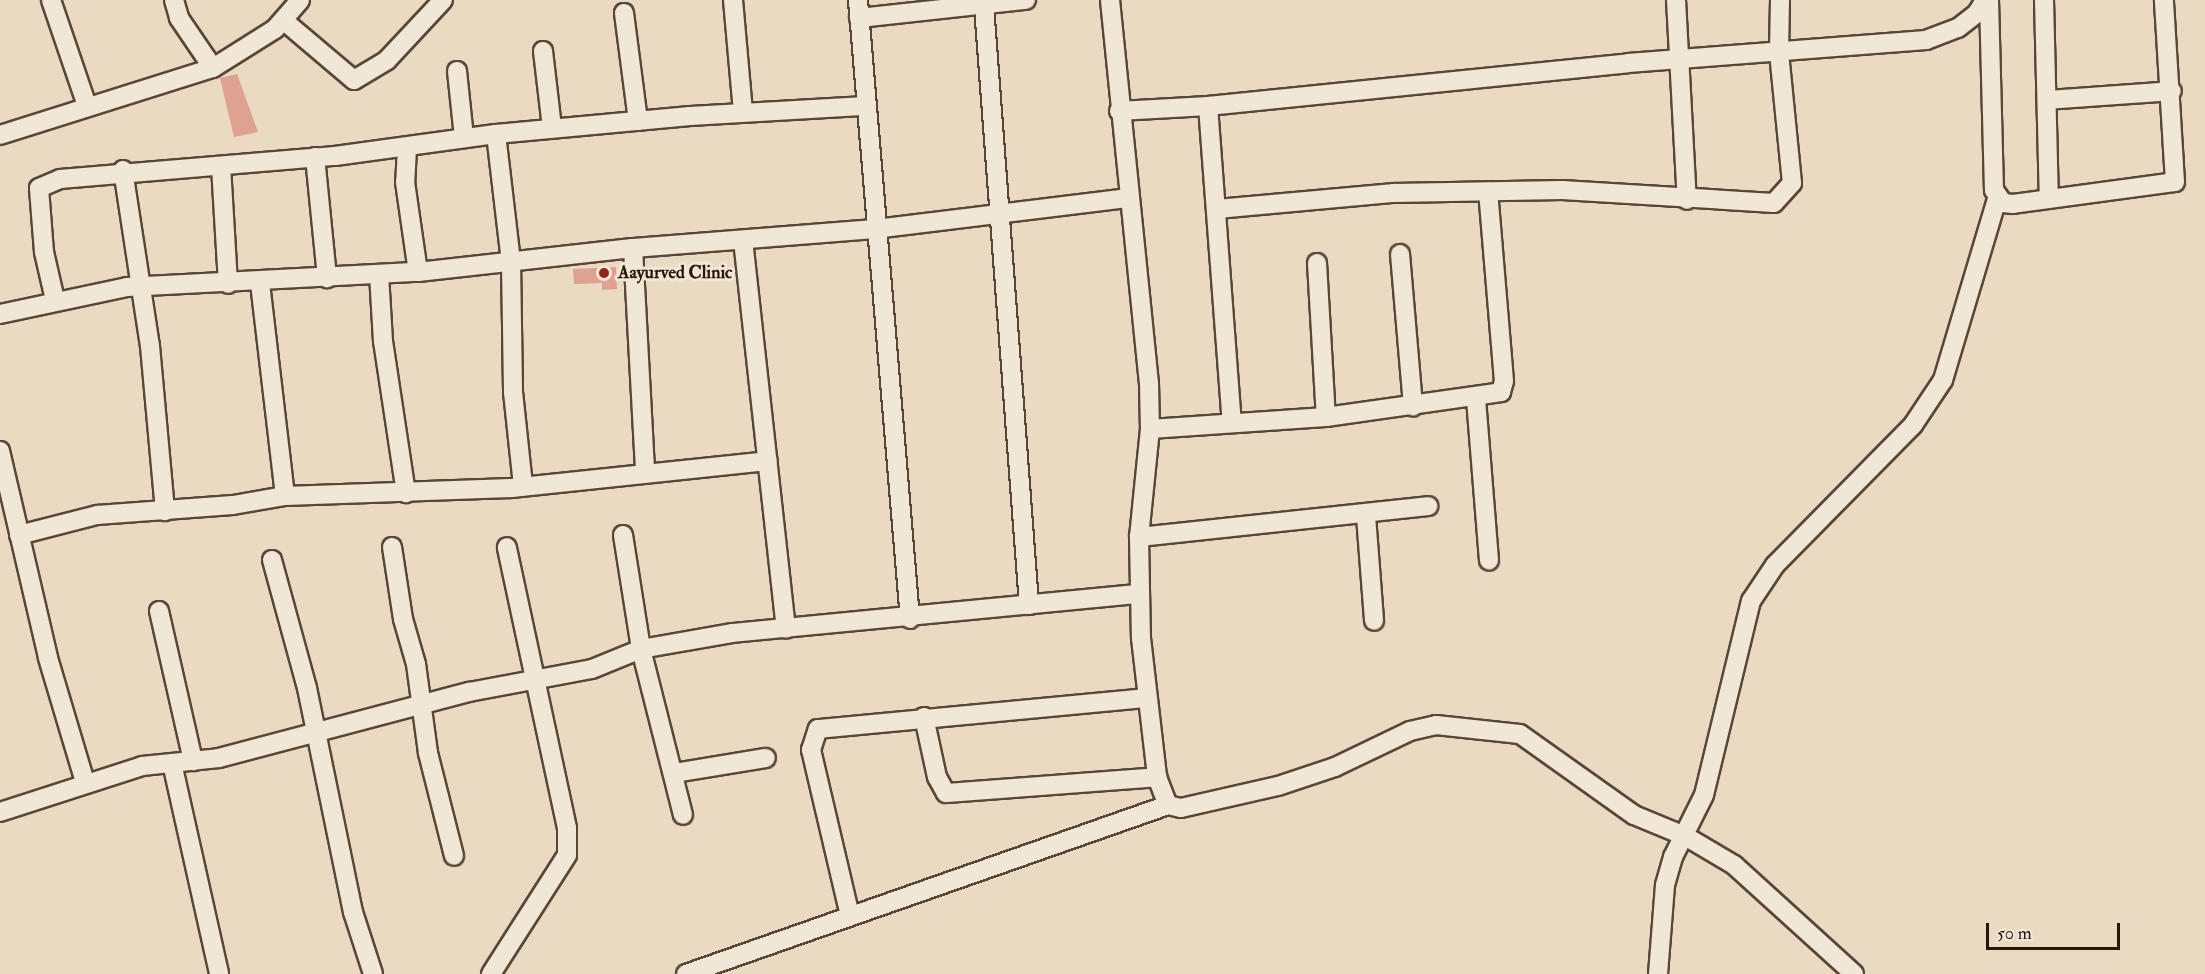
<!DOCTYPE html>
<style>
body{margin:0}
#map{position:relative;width:2205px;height:974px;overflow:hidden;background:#eadac1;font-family:"IM FELL Double Pica",serif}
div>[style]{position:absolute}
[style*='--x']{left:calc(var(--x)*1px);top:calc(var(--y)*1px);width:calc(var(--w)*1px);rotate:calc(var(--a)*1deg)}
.building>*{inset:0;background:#dfa192}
.roads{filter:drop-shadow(2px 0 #5a4638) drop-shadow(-2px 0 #5a4638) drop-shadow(0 2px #5a4638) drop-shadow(0 -2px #5a4638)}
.minor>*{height:18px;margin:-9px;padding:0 9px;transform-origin:9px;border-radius:9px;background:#f1e7d7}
.dots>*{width:16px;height:16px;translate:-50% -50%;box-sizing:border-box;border:3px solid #f1e7d7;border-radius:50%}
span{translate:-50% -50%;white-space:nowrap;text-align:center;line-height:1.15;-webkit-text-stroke:6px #f1e7d7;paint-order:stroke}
.poi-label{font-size:18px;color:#2a150a;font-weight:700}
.left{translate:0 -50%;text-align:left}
.scale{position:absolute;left:1986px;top:923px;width:134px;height:27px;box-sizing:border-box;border:3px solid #2a150a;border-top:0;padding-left:8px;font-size:18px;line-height:21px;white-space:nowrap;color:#2a150a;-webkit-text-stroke:4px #f1e7d7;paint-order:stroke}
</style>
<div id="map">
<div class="building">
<i style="clip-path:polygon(237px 74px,258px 132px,234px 137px,220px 78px)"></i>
<i style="clip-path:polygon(616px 267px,617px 289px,602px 290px,602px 283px,574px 284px,573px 269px)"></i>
</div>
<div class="roads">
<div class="minor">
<i style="--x:51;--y:0;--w:112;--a:71.2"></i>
<i style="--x:174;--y:0;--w:19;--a:74"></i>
<i style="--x:179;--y:18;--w:60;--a:55.8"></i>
<i style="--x:733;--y:0;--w:112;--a:84.9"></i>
<i style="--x:858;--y:0;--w:621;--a:85.2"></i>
<i style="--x:1110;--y:0;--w:385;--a:84.2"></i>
<i style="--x:1149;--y:383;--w:46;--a:88.8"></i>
<i style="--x:1150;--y:429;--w:109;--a:95.8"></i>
<i style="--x:1139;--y:537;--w:101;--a:88.9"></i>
<i style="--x:1141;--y:638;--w:140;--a:83.4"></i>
<i style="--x:1157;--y:777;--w:30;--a:69"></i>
<i style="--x:1168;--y:805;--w:13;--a:13"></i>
<i style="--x:1181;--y:808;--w:99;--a:-12.8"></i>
<i style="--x:1278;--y:786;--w:60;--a:-18.4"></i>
<i style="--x:1335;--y:767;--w:83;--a:-25.6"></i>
<i style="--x:1410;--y:731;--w:27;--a:-13"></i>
<i style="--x:1436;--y:725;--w:84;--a:6.1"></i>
<i style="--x:1520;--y:734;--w:140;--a:35.4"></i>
<i style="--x:1634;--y:815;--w:55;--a:22.4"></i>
<i style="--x:1685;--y:836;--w:57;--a:30.6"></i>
<i style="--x:1734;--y:865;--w:162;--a:42.2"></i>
<i style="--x:1676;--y:0;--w:200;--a:86.9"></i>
<i style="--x:1989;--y:0;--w:190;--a:88.5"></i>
<i style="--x:1994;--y:190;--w:16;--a:55"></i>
<i style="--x:2003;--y:203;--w:10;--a:6"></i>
<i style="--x:2013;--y:204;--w:163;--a:-7.7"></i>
<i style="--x:2175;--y:182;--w:182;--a:-93.5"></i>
<i style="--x:2044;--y:0;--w:198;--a:88.6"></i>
<i style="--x:984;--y:6;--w:601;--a:85.7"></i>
<i style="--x:624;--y:13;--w:109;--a:82.6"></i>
<i style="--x:859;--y:18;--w:168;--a:-6.2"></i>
<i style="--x:283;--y:20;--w:93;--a:40.2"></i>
<i style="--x:354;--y:80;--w:39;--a:-31"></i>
<i style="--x:387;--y:60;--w:82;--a:-47"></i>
<i style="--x:543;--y:51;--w:78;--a:83.3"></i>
<i style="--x:457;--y:71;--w:67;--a:84"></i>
<i style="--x:2047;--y:100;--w:125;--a:-4.1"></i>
<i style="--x:1208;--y:106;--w:422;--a:-5.8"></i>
<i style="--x:1628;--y:63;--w:299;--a:-4.4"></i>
<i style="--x:1926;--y:40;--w:34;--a:-21"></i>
<i style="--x:1958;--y:28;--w:24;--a:-38"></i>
<i style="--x:1977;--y:13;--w:15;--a:-58"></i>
<i style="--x:1119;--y:111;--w:89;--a:-3.2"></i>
<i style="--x:1208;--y:106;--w:317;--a:85.7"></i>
<i style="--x:496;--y:134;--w:129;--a:83.3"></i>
<i style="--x:511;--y:262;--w:130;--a:89.1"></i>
<i style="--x:513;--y:392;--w:95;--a:83.9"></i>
<i style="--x:0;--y:135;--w:223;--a:-17.5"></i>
<i style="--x:213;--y:68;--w:73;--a:-32.2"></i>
<i style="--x:275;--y:29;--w:38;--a:-49"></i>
<i style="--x:407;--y:148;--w:34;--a:93"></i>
<i style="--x:405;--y:182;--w:91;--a:81.8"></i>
<i style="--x:315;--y:157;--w:122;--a:84.3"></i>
<i style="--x:221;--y:166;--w:118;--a:86.6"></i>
<i style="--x:123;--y:170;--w:178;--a:81.3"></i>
<i style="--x:150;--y:346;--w:166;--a:84.8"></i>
<i style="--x:1217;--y:209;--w:178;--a:-5.2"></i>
<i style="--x:1394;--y:193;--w:168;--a:-1"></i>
<i style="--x:1562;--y:190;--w:212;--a:3.5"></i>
<i style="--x:1774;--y:203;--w:27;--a:-48"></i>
<i style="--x:1792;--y:183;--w:132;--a:-95.7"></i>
<i style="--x:1779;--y:52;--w:52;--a:-88.9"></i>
<i style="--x:743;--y:240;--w:391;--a:83.7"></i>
<i style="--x:633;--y:248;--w:224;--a:86.9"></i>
<i style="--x:1400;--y:254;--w:153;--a:85.1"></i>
<i style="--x:1317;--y:263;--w:154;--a:86.7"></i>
<i style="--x:379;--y:274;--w:67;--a:86.6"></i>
<i style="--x:383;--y:341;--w:154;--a:81.4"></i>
<i style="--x:260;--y:283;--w:214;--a:83.3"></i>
<i style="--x:55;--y:300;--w:49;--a:-102.9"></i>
<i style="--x:44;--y:252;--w:64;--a:-94.5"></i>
<i style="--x:39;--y:188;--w:23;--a:-23"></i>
<i style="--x:60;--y:179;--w:276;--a:-4.8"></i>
<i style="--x:335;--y:156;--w:162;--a:-7.8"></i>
<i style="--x:496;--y:134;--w:195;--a:-5.3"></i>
<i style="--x:690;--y:116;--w:176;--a:-3.3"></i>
<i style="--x:0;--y:314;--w:130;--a:-12"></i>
<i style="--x:127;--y:287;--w:291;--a:-3"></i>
<i style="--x:418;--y:272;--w:216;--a:-6.4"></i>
<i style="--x:633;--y:248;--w:243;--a:-4.5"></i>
<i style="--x:875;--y:229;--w:255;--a:-7"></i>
<i style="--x:1476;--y:399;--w:162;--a:85.4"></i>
<i style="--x:1150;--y:429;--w:176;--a:-3.9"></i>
<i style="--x:1326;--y:417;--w:177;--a:-8.1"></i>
<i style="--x:1501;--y:392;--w:11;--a:-75"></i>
<i style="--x:1504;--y:381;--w:190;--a:-94.8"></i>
<i style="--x:0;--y:451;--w:212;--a:76.9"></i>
<i style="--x:48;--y:658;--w:129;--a:73.4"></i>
<i style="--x:1366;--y:516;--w:105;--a:85.6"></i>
<i style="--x:19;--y:535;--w:81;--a:-14.4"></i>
<i style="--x:97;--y:515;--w:136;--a:-4.2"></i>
<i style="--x:233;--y:505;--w:53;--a:-9.8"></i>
<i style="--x:285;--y:496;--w:226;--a:-2"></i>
<i style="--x:511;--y:488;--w:258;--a:-6"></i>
<i style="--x:623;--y:535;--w:115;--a:81"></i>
<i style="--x:641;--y:649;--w:171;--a:75.8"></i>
<i style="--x:1139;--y:537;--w:291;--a:-6.1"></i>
<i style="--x:392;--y:547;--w:73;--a:81.3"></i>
<i style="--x:403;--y:619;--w:47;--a:73.9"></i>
<i style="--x:416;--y:664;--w:90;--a:82.3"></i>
<i style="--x:428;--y:753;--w:106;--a:75.8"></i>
<i style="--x:272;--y:560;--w:133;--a:74.7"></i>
<i style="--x:307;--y:688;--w:229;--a:78.4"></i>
<i style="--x:353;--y:912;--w:65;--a:72.1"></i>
<i style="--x:159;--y:611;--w:154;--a:77.2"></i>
<i style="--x:924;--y:717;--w:61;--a:77.8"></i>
<i style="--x:937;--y:777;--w:18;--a:61"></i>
<i style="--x:946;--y:793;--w:212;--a:-4.3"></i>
<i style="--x:172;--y:763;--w:216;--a:77.4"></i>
<i style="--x:675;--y:773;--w:92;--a:-9.4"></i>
<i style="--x:0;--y:812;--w:149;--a:-17.9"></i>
<i style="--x:142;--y:766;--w:77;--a:-5.9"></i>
<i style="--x:219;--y:758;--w:259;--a:-14.8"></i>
<i style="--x:469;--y:692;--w:125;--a:-10.6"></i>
<i style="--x:592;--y:669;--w:53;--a:-22.2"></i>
<i style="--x:641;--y:649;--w:92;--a:-10"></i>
<i style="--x:732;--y:633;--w:408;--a:-5.5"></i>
<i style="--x:850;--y:916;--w:171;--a:-103.2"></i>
<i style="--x:811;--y:750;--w:22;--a:-72"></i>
<i style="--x:818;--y:729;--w:330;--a:-5.4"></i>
<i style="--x:491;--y:974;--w:141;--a:-57.4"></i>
<i style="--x:567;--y:855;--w:27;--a:-90"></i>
<i style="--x:567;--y:828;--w:287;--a:-102.1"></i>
<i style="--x:686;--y:974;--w:511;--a:-19.32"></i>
<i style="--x:1658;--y:974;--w:89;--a:-85.5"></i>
<i style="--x:1665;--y:885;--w:29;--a:-74"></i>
<i style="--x:1673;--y:857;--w:69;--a:-63.4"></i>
<i style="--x:1704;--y:795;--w:200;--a:-76.4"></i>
<i style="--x:1751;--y:601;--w:43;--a:-56.3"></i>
<i style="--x:1775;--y:565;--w:197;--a:-45.4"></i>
<i style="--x:1913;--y:425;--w:54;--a:-56.3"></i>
<i style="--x:1943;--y:380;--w:189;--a:-73.4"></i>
</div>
</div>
<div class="dots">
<i style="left:604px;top:273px;background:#8f2418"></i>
</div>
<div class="poi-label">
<span class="left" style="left:618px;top:273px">Aayurved Clinic</span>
</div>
<div class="scale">50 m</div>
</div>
